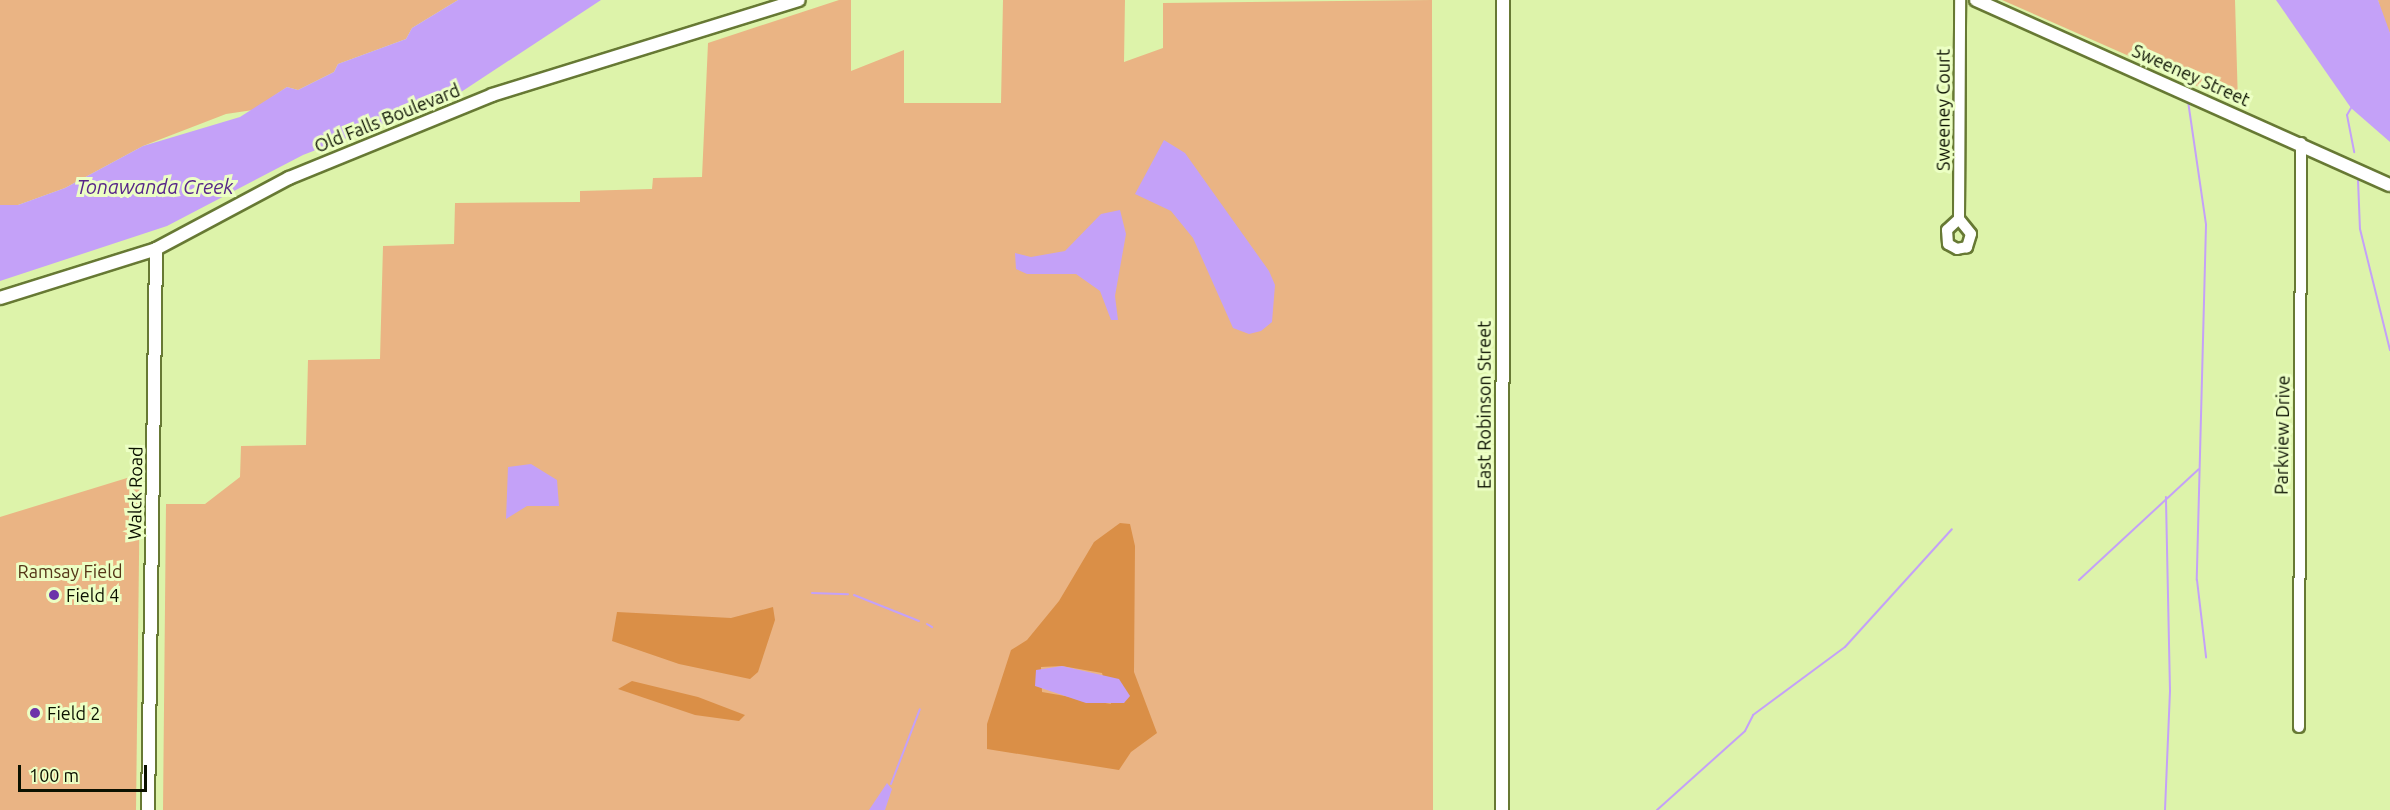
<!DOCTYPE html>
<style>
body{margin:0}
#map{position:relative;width:2390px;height:810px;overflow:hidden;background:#ddf3aa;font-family:Ubuntu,sans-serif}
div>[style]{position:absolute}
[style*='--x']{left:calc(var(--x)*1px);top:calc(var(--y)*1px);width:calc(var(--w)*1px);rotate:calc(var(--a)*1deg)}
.green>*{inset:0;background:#eab484}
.forest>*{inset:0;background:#da8f47}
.water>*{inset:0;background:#c4a1f8}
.stream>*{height:2px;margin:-1px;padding:0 1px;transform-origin:1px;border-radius:1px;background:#c4a1f8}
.roads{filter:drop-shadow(2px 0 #677934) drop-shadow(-2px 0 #677934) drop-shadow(0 2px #677934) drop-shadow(0 -2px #677934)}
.minor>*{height:10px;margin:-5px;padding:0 5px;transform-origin:5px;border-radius:5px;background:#fff}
.tertiary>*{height:12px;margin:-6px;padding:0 6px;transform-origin:6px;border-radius:6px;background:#fff}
.dots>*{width:16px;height:16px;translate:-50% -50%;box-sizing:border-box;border:3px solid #ecffc4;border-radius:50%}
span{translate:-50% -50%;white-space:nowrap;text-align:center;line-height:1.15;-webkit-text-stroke:6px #ecffc4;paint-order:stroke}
.street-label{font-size:18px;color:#0b1100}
.park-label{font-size:18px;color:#543517}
.poi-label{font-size:18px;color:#0b1100}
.left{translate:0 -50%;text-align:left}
.water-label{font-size:20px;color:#572689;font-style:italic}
.scale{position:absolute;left:18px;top:765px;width:129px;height:27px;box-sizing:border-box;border:3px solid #0b1100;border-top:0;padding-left:8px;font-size:18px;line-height:21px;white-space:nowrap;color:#0b1100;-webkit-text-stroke:4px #ecffc4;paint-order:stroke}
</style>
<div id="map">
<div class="green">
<i style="clip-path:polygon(0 0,458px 0,412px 28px,406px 39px,338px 64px,334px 72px,298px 90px,287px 87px,253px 110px,226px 114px,143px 146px,65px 188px,18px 205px,0 205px)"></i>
<i style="clip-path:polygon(839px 0,851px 0,851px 71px,904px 50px,904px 103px,1001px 103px,1003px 0,1125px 0,1124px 62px,1163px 48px,1163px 3px,1432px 0,1433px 810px,163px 810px,166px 504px,205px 504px,240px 477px,241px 446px,306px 445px,308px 360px,380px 359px,383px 246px,454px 244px,455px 203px,580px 202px,580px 191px,652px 189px,653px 178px,702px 177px,708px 43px)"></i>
<i style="clip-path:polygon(2002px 0,2235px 0,2238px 104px)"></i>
<i style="clip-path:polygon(2378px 0,2390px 0,2390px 33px,2386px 29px)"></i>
<i style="clip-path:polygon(140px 474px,136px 810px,0 810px,0 517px)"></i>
</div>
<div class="forest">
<i style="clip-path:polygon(evenodd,1120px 523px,1130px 524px,1135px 546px,1134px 672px,1157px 733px,1131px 752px,1119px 770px,987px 749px,987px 724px,1011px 650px,1027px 640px,1059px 601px,1094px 542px,1120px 523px,1062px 666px,1102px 673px,1111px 704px,1042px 692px,1041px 667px,1062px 666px)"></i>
<i style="clip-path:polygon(773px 607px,775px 620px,758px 672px,750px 679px,679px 664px,612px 641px,617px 612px,731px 618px)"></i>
<i style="clip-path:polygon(632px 681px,698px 697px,745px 715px,739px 721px,695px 715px,618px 689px)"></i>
</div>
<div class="water">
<i style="clip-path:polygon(458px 0,601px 0,455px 96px,303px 155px,167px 226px,0 281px,0 205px,18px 205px,65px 188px,143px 146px,240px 117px,287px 87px,298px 90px,334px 72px,338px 64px,406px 39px,412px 28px)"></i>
<i style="clip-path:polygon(2276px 0,2378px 0,2390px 33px,2390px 142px,2351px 108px)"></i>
<i style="clip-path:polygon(1164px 140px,1185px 153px,1269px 271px,1275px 285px,1272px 322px,1261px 331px,1249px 334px,1233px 328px,1193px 238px,1171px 211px,1135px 194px)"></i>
<i style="clip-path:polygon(1120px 210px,1126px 234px,1115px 296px,1118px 320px,1111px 320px,1100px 291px,1076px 274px,1027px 274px,1016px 269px,1015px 253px,1031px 257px,1065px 251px,1101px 214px)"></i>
<i style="clip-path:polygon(531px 464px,557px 480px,559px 506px,527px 506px,506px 519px,508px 467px)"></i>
<i style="clip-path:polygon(1062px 666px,1119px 679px,1130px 696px,1124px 703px,1086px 703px,1035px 686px,1036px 670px)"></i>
<i style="clip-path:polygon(887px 783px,892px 789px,885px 810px,869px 810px)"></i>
</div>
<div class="stream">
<i style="--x:2188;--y:101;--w:125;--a:81.7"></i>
<i style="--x:2206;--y:225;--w:355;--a:91.5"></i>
<i style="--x:2197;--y:580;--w:78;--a:83.3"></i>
<i style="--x:2351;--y:108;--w:8;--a:120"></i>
<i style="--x:2347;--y:115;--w:38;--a:79"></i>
<i style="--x:2358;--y:180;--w:49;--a:87.7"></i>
<i style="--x:2360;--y:229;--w:125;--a:76.1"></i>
<i style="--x:2079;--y:580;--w:163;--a:-42.8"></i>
<i style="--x:812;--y:593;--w:36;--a:2"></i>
<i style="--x:854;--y:595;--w:70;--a:21.8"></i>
<i style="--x:927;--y:624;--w:6;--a:31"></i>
<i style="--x:891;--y:784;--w:80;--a:-68.9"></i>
<i style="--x:1657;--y:810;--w:118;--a:-41.9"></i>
<i style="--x:1745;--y:731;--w:18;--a:-63"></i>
<i style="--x:1753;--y:715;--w:114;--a:-36.5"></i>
<i style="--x:1845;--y:647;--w:159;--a:-47.8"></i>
<i style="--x:2165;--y:810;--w:119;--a:-87.6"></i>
<i style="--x:2170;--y:691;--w:194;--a:-91.2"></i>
</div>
<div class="roads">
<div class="minor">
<i style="--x:1959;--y:219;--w:19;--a:51"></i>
<i style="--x:1971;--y:234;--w:14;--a:107"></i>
<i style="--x:1967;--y:247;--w:10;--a:169"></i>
<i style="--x:1957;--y:249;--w:10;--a:-151"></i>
<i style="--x:1948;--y:244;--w:14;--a:-94"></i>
<i style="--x:1947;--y:230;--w:16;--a:-43"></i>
<i style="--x:1959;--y:219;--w:219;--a:-89.7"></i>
<i style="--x:2299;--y:727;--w:584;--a:-89.8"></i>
</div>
<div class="tertiary">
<i style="--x:1976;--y:0;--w:453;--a:24.1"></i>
<i style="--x:0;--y:298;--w:164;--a:-17.4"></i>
<i style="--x:156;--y:249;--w:151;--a:-28.1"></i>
<i style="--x:289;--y:178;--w:219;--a:-22.2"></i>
<i style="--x:492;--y:95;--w:321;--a:-17.2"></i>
<i style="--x:148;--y:810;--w:561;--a:-89.18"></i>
<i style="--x:1502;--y:810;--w:810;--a:-89.93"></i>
</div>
</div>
<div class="dots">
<i style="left:54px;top:595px;background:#6d33a9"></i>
<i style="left:35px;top:713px;background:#6d33a9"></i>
</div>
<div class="street-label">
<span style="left:2191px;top:75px;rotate:24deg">Sweeney Street</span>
<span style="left:1943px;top:110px;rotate:-90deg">Sweeney Court</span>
<span style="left:387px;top:118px;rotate:-22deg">Old Falls Boulevard</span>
<span style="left:1484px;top:405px;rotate:-90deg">East Robinson Street</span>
<span style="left:2282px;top:435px;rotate:-89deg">Parkview Drive</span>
<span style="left:135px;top:493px;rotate:-89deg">Walck Road</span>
</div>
<div class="park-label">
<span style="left:70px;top:571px">Ramsay Field</span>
</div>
<div class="poi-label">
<span class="left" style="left:66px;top:595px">Field 4</span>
<span class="left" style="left:47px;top:713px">Field 2</span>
</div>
<div class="water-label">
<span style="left:155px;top:186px">Tonawanda Creek</span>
</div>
<div class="scale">100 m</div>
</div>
